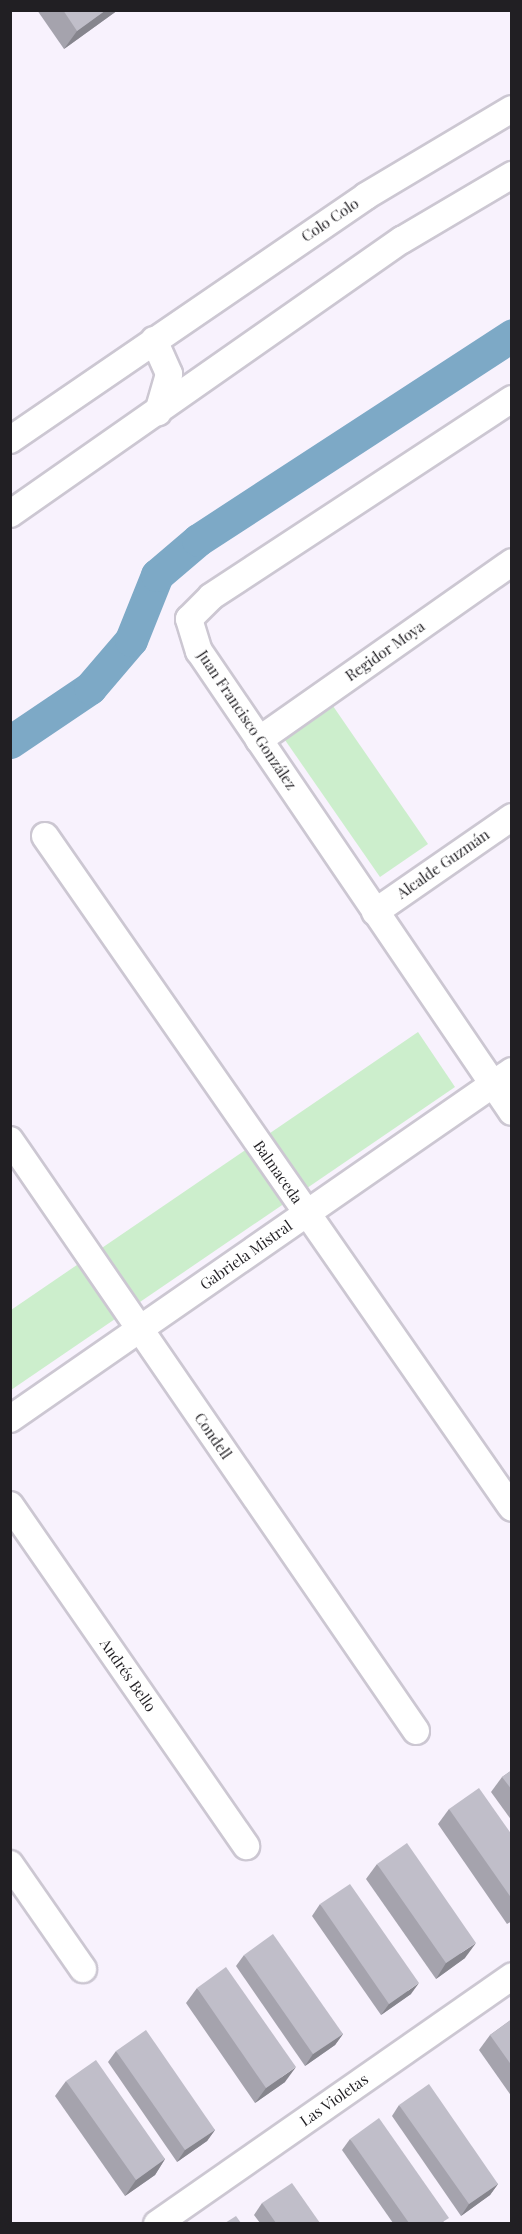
<!DOCTYPE html>
<meta charset="utf-8">
<style>
body{margin:0}
#map{position:relative;width:522px;height:2234px;overflow:hidden;background:#f8f2fd;font-family:"Playfair Display",serif}
div>[style]{position:absolute}
[style*='--x']{left:calc(var(--x)*1px);top:calc(var(--y)*1px);width:calc(var(--w)*1px);rotate:calc(var(--a)*1deg)}
.green>*{inset:0;background:#cec}
.canal>*{height:33px;margin:-16.5px;padding:0 16.5px;transform-origin:16.5px;border-radius:16.5px;background:#7da9c6}
.roads{filter:drop-shadow(2px 0 #ccc7d2) drop-shadow(-2px 0 #ccc7d2) drop-shadow(0 2px #ccc7d2) drop-shadow(0 -2px #ccc7d2)}
.street>*{height:26px;margin:-13px;padding:0 13px;transform-origin:13px;border-radius:13px;background:#fff}
.wall>*{inset:0;background:#a5a3ad}
.shaded-wall>*{inset:0;background:#86858d}
.building>*{inset:0;background:#c0bec9}
span{translate:-50% -50%;white-space:nowrap;text-align:center;line-height:1.15;-webkit-text-stroke:5px #fff;paint-order:stroke}
.street-label{font-size:15px;color:#211f23}
.frame{position:absolute;inset:0;border:12px solid #211f23;pointer-events:none}
</style>
<div id="map">
<div class="green">
<i style="clip-path:polygon(333px 706px,428px 844px,380px 877px,285px 740px)"></i>
<i style="clip-path:polygon(418px 1032px,455px 1087px,11px 1390px,11px 1310px)"></i>
</div>
<div class="canal">
<i style="--x:10;--y:742;--w:97;--a:-34"></i>
<i style="--x:90;--y:688;--w:63;--a:-49.5"></i>
<i style="--x:131;--y:640;--w:70;--a:-68.2"></i>
<i style="--x:157;--y:575;--w:54;--a:-40.5"></i>
<i style="--x:198;--y:540;--w:375;--a:-33.1"></i>
</div>
<div class="roads">
<div class="street">
<i style="--x:154;--y:340;--w:37;--a:66"></i>
<i style="--x:169;--y:374;--w:40;--a:106"></i>
<i style="--x:512;--y:399;--w:360;--a:146.7"></i>
<i style="--x:211;--y:597;--w:31;--a:135"></i>
<i style="--x:189;--y:619;--w:34;--a:73"></i>
<i style="--x:199;--y:651;--w:557;--a:55.83"></i>
<i style="--x:10;--y:440;--w:432;--a:-34.4"></i>
<i style="--x:366;--y:196;--w:170;--a:-30.8"></i>
<i style="--x:10;--y:514;--w:478;--a:-35"></i>
<i style="--x:402;--y:240;--w:128;--a:-30.6"></i>
<i style="--x:259;--y:740;--w:309;--a:-35.1"></i>
<i style="--x:45;--y:836;--w:818;--a:55.2"></i>
<i style="--x:375;--y:912;--w:167;--a:-34.7"></i>
<i style="--x:10;--y:1140;--w:717;--a:55.51"></i>
<i style="--x:10;--y:1419;--w:611;--a:-34.73"></i>
<i style="--x:10;--y:1505;--w:415;--a:55.3"></i>
<i style="--x:10;--y:1864;--w:128;--a:55.2"></i>
<i style="--x:157;--y:2224;--w:433;--a:-34.9"></i>
</div>
</div>
<div class="wall">
<i style="clip-path:polygon(37px 10px,118px 10px,64px 49px)"></i>
<i style="clip-path:polygon(512px 1770px,512px 1821px,491px 1792px,502px 1777px)"></i>
<i style="clip-path:polygon(449px 1809px,512px 1835px,512px 1921px,507px 1924px,438px 1824px)"></i>
<i style="clip-path:polygon(377px 1864px,465px 1958px,436px 1979px,366px 1879px)"></i>
<i style="clip-path:polygon(320px 1904px,411px 1994px,381px 2015px,312px 1916px)"></i>
<i style="clip-path:polygon(244px 1955px,343px 2034px,335px 2045px,305px 2066px,236px 1966px)"></i>
<i style="clip-path:polygon(197px 1988px,285px 2082px,255px 2103px,186px 2003px)"></i>
<i style="clip-path:polygon(512px 2019px,512px 2097px,479px 2050px,490px 2035px)"></i>
<i style="clip-path:polygon(116px 2051px,215px 2130px,207px 2141px,177px 2162px,108px 2062px)"></i>
<i style="clip-path:polygon(66px 2081px,165px 2159px,155px 2175px,125px 2196px,55px 2096px)"></i>
<i style="clip-path:polygon(399px 2105px,498px 2184px,490px 2195px,461px 2216px,392px 2116px)"></i>
<i style="clip-path:polygon(350px 2139px,445px 2223px,393px 2223px,342px 2150px)"></i>
<i style="clip-path:polygon(262px 2203px,320px 2223px,260px 2223px,254px 2215px)"></i>
</div>
<div class="shaded-wall">
<i style="clip-path:polygon(106px 10px,118px 10px,64px 49px,77px 31px)"></i>
<i style="clip-path:polygon(476px 1943px,465px 1958px,436px 1979px,446px 1963px)"></i>
<i style="clip-path:polygon(419px 1983px,411px 1994px,381px 2015px,389px 2004px)"></i>
<i style="clip-path:polygon(343px 2034px,335px 2045px,305px 2066px,313px 2054px)"></i>
<i style="clip-path:polygon(296px 2067px,285px 2082px,255px 2103px,266px 2088px)"></i>
<i style="clip-path:polygon(215px 2130px,207px 2141px,177px 2162px,185px 2150px)"></i>
<i style="clip-path:polygon(165px 2159px,155px 2175px,125px 2196px,136px 2180px)"></i>
<i style="clip-path:polygon(498px 2184px,490px 2195px,461px 2216px,469px 2204px)"></i>
</div>
<div class="building">
<i style="clip-path:polygon(63px 10px,106px 10px,77px 31px)"></i>
<i style="clip-path:polygon(512px 1770px,512px 1790px,502px 1777px)"></i>
<i style="clip-path:polygon(479px 1788px,512px 1835px,512px 1899px,449px 1809px)"></i>
<i style="clip-path:polygon(407px 1843px,476px 1943px,446px 1963px,377px 1864px)"></i>
<i style="clip-path:polygon(350px 1884px,419px 1983px,389px 2004px,320px 1904px)"></i>
<i style="clip-path:polygon(273px 1934px,343px 2034px,313px 2054px,244px 1955px)"></i>
<i style="clip-path:polygon(226px 1967px,296px 2067px,266px 2088px,197px 1988px)"></i>
<i style="clip-path:polygon(512px 2019px,512px 2066px,490px 2035px)"></i>
<i style="clip-path:polygon(146px 2030px,215px 2130px,185px 2150px,116px 2051px)"></i>
<i style="clip-path:polygon(96px 2060px,165px 2159px,136px 2180px,66px 2081px)"></i>
<i style="clip-path:polygon(429px 2084px,498px 2184px,469px 2204px,399px 2105px)"></i>
<i style="clip-path:polygon(379px 2118px,449px 2218px,441px 2223px,409px 2223px,350px 2139px)"></i>
<i style="clip-path:polygon(292px 2183px,320px 2223px,276px 2223px,262px 2203px)"></i>
<i style="clip-path:polygon(236px 2216px,241px 2223px,225px 2223px)"></i>
</div>
<div class="street-label">
<span style="left:330px;top:220px;rotate:-34deg">Colo Colo</span>
<span style="left:385px;top:651px;rotate:-35deg">Regidor Moya</span>
<span style="left:247px;top:720px;rotate:56deg">Juan Francisco González</span>
<span style="left:443px;top:864px;rotate:-35deg">Alcalde Guzmán</span>
<span style="left:278px;top:1172px;rotate:55deg">Balmaceda</span>
<span style="left:246px;top:1255px;rotate:-35deg">Gabriela Mistral</span>
<span style="left:213px;top:1436px;rotate:55deg">Condell</span>
<span style="left:128px;top:1675px;rotate:55deg">Andrés Bello</span>
<span style="left:334px;top:2100px;rotate:-35deg">Las Violetas</span>
</div>
<div class="frame"></div>
</div>
